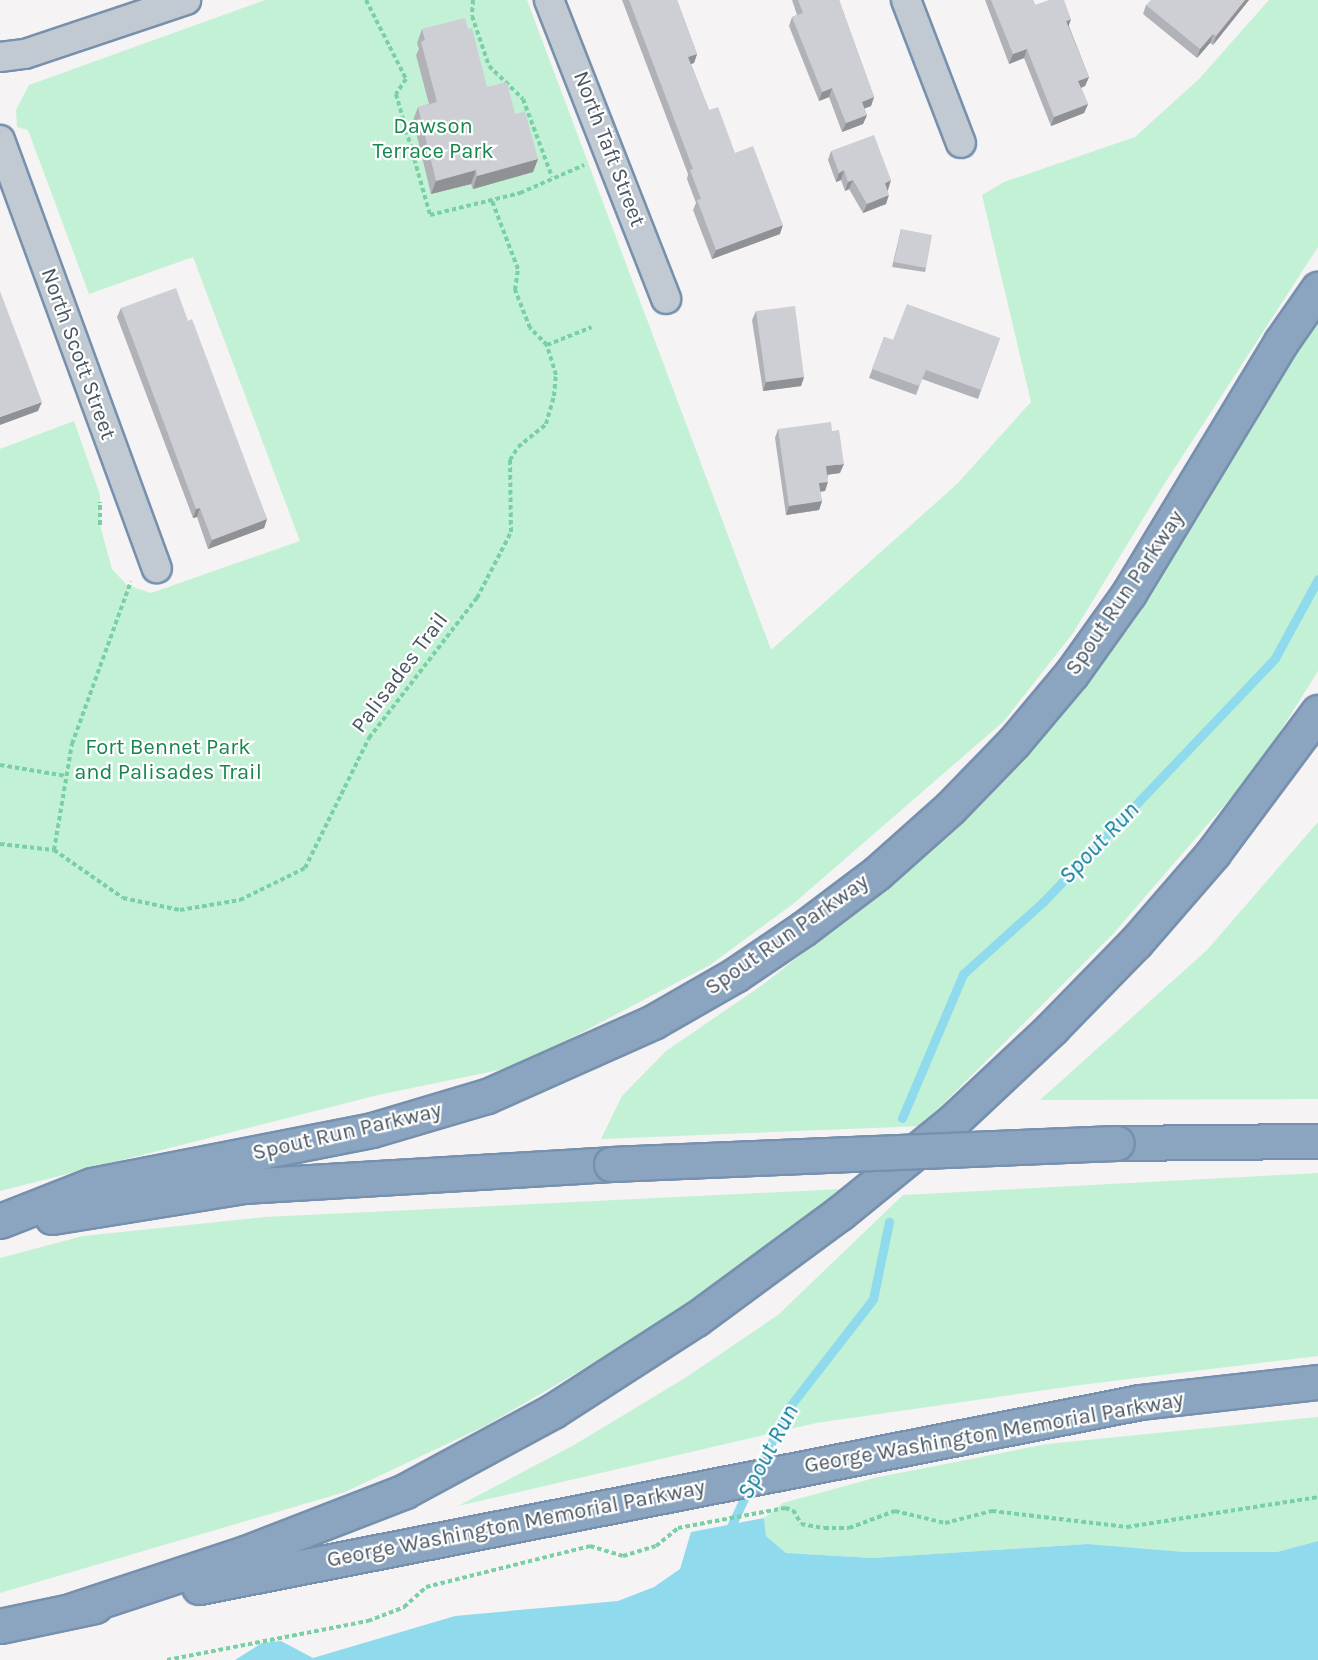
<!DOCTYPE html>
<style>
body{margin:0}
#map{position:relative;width:1318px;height:1660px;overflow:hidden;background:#f5f3f3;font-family:Karla,sans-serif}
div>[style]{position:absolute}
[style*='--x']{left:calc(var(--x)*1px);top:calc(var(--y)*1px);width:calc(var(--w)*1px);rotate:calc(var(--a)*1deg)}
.green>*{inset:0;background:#c3f1d5}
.water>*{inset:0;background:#90daee}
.stream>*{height:9px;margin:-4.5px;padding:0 4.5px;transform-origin:4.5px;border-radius:4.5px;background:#90daee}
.path>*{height:4px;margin-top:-2px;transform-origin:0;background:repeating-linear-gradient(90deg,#7ad0a6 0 4.5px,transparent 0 7.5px)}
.roads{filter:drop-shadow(2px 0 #7690ad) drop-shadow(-2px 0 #7690ad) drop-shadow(0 2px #7690ad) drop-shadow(0 -2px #7690ad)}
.street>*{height:28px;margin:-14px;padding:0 14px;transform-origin:14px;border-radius:14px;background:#c1cad2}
.highway>*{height:33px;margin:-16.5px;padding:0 16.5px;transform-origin:16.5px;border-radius:16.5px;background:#8ba5c1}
.bridges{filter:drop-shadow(2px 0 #7690ad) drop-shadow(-2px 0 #7690ad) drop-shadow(0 2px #7690ad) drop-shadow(0 -2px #7690ad)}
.highway-bridge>*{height:33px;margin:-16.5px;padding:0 16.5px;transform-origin:16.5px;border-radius:16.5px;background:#8ba5c1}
.wall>*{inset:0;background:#b0b2b7}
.shaded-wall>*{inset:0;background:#909195}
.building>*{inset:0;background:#cdcfd5}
span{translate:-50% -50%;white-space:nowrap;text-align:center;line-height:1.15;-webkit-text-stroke:4.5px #fff;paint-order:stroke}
.park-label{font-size:22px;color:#17864f}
.street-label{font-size:22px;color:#4a5661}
.water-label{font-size:24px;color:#0c7c9b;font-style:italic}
</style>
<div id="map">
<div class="green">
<i style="clip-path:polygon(265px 0,527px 0,771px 650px,957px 484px,1031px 402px,982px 195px,1004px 182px,1135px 137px,1199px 79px,1269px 0,1318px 0,1318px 247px,1163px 486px,1073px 633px,1004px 721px,793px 904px,710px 965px,518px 1066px,378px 1095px,0 1191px,0 449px,74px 421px,100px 495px,100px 525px,112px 569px,127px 585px,151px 593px,300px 541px,193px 257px,89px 294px,28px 130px,17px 127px,16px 110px,29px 85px)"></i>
<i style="clip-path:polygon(1318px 320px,1318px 671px,1259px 765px,1112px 935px,921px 1126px,601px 1139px,622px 1096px,666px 1051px,761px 986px,885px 889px,963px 817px,1049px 727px,1153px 584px)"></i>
<i style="clip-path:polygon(1318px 822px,1318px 1099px,1040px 1100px,1207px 950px)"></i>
<i style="clip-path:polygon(1318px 1173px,1318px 1356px,1080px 1385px,816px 1423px,458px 1506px,574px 1445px,685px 1378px,778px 1315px,903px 1195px)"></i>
<i style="clip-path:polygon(843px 1189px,662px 1323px,487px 1425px,345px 1492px,0 1593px,0 1258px,83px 1236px,265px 1217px)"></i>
<i style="clip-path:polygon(1318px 1417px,1318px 1541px,1277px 1552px,1185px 1552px,1088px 1544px,872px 1558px,786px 1553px,766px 1536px,764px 1518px,783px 1503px,874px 1478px,1047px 1444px)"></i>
</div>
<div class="water">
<i style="clip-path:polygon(764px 1518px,766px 1536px,786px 1553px,872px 1558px,1088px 1544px,1185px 1552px,1277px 1552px,1318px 1541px,1318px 1660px,235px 1660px,262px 1643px,281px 1641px,313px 1658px,455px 1616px,618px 1601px,654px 1587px,680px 1569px,691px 1532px)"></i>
</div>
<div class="stream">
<i style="--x:902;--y:1118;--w:156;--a:-67"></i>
<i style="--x:963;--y:974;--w:108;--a:-42"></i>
<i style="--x:1043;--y:902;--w:337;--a:-46.4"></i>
<i style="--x:1275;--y:658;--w:90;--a:-61.4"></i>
<i style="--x:758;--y:1470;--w:67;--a:-64.2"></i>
<i style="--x:787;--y:1410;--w:140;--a:-52.2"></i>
<i style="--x:873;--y:1299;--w:79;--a:-78.3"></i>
<i style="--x:727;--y:1535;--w:52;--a:-64.9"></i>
</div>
<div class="path">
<i style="--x:366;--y:0;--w:89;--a:63.1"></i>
<i style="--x:406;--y:79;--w:18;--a:124"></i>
<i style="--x:396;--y:94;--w:126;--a:74.3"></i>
<i style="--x:430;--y:215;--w:93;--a:-13.7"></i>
<i style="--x:520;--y:193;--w:70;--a:-23.6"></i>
<i style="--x:473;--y:0;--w:16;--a:94"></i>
<i style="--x:472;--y:16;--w:53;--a:71.2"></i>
<i style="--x:489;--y:66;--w:47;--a:44.1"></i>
<i style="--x:523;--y:99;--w:83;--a:69.6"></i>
<i style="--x:547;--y:345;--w:48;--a:-21.8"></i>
<i style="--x:100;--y:525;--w:23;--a:-90"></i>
<i style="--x:0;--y:765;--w:67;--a:9.5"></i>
<i style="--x:0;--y:844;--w:54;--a:6.3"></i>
<i style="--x:54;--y:850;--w:84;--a:34.8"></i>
<i style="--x:123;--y:898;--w:58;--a:11.9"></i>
<i style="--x:180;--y:910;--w:61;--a:-9.5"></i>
<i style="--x:240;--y:900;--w:72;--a:-26.2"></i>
<i style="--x:305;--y:868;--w:145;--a:-63.8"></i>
<i style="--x:369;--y:738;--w:177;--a:-52.4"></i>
<i style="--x:477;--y:598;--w:74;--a:-62.7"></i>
<i style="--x:511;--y:532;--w:72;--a:-90.8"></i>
<i style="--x:510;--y:460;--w:15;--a:-58"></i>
<i style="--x:518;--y:447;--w:36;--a:-39"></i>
<i style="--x:546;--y:424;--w:29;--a:-74"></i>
<i style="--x:554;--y:396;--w:21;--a:-85"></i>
<i style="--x:556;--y:375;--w:31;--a:-107"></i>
<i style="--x:547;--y:345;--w:24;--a:-135"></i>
<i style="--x:530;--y:328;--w:41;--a:-111.5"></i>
<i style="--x:515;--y:290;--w:21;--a:-82"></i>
<i style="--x:518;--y:269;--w:73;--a:-110.9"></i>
<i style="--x:54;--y:850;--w:108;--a:-80.4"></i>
<i style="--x:72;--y:744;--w:173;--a:-70.1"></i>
<i style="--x:167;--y:1660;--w:205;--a:-11"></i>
<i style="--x:368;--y:1621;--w:39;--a:-21"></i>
<i style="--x:404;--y:1607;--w:30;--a:-42"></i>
<i style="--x:426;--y:1587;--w:169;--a:-14"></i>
<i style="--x:590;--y:1546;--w:34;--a:17"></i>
<i style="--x:623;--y:1556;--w:34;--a:-17"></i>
<i style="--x:656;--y:1546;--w:28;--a:-39"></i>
<i style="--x:678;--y:1528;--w:109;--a:-10.6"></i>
<i style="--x:785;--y:1508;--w:8;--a:14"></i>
<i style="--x:793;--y:1510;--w:16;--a:60"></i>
<i style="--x:801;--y:1524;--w:23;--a:10"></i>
<i style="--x:824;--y:1528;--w:25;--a:0"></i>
<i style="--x:849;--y:1528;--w:49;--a:-20.3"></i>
<i style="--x:895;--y:1511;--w:51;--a:13.5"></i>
<i style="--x:945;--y:1523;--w:49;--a:-14.3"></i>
<i style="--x:992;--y:1511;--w:136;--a:6.8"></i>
<i style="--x:1127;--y:1527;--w:193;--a:-8.9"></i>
</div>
<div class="roads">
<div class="street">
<i style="--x:549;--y:0;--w:321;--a:68.6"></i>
<i style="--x:906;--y:0;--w:153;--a:69"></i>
<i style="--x:0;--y:57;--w:25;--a:-7"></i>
<i style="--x:25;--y:54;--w:170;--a:-18.5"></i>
<i style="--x:0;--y:140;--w:456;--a:69.9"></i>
</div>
<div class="highway">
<i style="--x:1117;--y:1143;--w:201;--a:-0.6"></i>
<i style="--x:52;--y:1217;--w:193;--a:-9.2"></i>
<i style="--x:243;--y:1186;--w:369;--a:-3.4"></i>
<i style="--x:0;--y:1221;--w:99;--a:-21.4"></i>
<i style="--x:92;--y:1185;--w:285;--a:-11.1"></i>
<i style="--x:372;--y:1130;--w:120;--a:-16.5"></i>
<i style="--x:487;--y:1096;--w:182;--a:-24"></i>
<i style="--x:653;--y:1022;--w:95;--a:-29.8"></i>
<i style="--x:735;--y:975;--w:82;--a:-34.1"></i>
<i style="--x:803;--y:929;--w:93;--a:-37.1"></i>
<i style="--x:877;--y:873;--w:98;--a:-41.7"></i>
<i style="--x:950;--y:808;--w:92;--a:-45.9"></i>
<i style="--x:1014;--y:742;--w:90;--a:-50"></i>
<i style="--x:1072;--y:673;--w:98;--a:-54.5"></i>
<i style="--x:1129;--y:593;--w:293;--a:-58.8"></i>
<i style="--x:1281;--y:342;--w:65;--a:-55.1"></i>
<i style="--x:199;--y:1587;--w:959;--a:-11.12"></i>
<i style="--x:1140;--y:1402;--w:179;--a:-6.4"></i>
<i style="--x:73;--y:1610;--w:184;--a:-18.3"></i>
<i style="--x:248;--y:1552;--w:168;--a:-21.2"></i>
<i style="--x:405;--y:1491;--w:168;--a:-28.4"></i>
<i style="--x:553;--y:1411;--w:170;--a:-32.8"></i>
<i style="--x:696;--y:1319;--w:179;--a:-36.4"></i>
<i style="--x:840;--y:1213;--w:144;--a:-39.1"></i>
<i style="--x:952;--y:1122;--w:137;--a:-43.2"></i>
<i style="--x:1052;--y:1028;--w:120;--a:-45.7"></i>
<i style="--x:1136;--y:942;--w:118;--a:-49.1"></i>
<i style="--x:1213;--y:853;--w:176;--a:-53.3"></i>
<i style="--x:0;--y:1626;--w:97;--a:-11.9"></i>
</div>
</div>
<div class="bridges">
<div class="highway-bridge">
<i style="--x:611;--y:1164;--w:506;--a:-2.38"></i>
</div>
</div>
<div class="wall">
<i style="clip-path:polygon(622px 0,677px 0,697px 54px,694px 63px,691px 64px,709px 110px,735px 153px,780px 234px,712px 259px,693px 210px,696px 203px,687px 179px,688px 174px)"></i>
<i style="clip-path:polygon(792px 0,839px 0,874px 97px,871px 106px,864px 108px,867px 115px,863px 124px,842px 132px,829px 97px,819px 101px,789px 26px,792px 17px,797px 15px)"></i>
<i style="clip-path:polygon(985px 0,1033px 0,1035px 5px,1069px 26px,1089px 77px,1085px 86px,1081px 88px,1088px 104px,1084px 113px,1051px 126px,1024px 58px,1009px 64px)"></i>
<i style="clip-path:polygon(1249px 0,1213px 45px,1210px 43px,1197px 58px,1143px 14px,1146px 5px)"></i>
<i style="clip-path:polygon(422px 29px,487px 87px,515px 114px,538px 159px,533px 172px,473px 189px,471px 184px,431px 194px,413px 120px,418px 107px,429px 104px,416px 55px,419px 49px,417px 43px)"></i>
<i style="clip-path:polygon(831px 151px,888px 190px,886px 204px,863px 213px,849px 189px,845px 191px,841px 180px,836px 182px,828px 160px)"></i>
<i style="clip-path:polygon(901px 229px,926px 268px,925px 272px,892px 267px)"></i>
<i style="clip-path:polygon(121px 308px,188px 321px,267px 519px,264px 528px,208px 549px,197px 517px,193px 518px,117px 317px)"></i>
<i style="clip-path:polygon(756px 311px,804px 377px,801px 386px,763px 391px,752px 320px)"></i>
<i style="clip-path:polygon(884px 337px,893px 340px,1000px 338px,978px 399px,922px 379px,916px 395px,869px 378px)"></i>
<i style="clip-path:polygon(778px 429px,832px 431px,840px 473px,828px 475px,825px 491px,820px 492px,822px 501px,819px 510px,786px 515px,775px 438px)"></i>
</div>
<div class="shaded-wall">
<i style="clip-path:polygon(1245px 0,1249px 0,1213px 45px,1216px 36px)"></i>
<i style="clip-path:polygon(1071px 19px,1068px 28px,1066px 21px)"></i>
<i style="clip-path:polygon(1213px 34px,1210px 43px,1197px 58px,1200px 49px)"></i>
<i style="clip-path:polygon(1027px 49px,1024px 58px,1009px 64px,1013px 54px)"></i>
<i style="clip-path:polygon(697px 54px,694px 63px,685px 66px,688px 57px)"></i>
<i style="clip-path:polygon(1089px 77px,1085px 86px,1075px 90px,1078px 81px)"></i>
<i style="clip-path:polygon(832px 88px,829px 97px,819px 101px,822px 92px)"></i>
<i style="clip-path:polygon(874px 97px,871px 106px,858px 111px,862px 102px)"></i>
<i style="clip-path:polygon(1088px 104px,1084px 113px,1051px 126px,1054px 117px)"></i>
<i style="clip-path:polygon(867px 115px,863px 124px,842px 132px,846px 123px)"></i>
<i style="clip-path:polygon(538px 159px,533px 172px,473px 189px,477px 176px)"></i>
<i style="clip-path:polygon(476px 170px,471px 184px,431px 194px,436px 181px)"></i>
<i style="clip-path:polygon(844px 170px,841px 180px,836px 182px,839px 173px)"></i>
<i style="clip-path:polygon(853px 180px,849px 189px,845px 191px,848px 182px)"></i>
<i style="clip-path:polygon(891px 180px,888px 190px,881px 192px,885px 183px)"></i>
<i style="clip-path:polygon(889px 195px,886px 204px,863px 213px,867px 204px)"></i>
<i style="clip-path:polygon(783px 225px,780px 234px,712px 259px,716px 250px)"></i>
<i style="clip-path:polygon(804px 377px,801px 386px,763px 391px,766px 382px)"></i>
<i style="clip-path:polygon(42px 402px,38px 411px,0 425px,0 417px)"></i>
<i style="clip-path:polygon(844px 464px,840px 473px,823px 475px,826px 466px)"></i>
<i style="clip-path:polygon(828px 482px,825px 491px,816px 492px,819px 483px)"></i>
<i style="clip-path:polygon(822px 501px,819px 510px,786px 515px,789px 506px)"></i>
<i style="clip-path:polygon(200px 508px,197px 517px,193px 518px,196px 509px)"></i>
<i style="clip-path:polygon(267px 519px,264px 528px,208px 549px,212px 540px)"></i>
</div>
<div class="building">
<i style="clip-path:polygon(629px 0,677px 0,697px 54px,688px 57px,709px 110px,718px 107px,735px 153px,753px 146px,783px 225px,716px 250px,697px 200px,701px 199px,690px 170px,693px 169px)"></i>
<i style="clip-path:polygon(798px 0,839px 0,874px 97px,862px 102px,867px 115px,846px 123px,832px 88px,822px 92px,792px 17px,803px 13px)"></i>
<i style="clip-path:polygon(991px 0,1033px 0,1035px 5px,1049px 0,1064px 0,1071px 19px,1066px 21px,1089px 77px,1078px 81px,1088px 104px,1054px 117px,1027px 49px,1013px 54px)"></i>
<i style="clip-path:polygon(1151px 0,1245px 0,1216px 36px,1213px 34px,1200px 49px,1146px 5px)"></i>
<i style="clip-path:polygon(465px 18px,468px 29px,472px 28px,487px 87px,507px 82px,515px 114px,525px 111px,538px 159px,477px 176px,476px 170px,436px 181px,418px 107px,437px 102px,421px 42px,425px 40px,422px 29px)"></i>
<i style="clip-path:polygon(874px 135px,891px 180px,885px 183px,889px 195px,867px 204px,853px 180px,848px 182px,844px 170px,839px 173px,831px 151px)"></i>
<i style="clip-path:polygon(901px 229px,932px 235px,926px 268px,894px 262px)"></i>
<i style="clip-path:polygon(176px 288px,188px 321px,192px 319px,267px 519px,212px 540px,200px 508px,196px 509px,121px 308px)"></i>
<i style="clip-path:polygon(0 291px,42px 402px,0 417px)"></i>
<i style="clip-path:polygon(907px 304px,1000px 338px,981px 390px,926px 370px,919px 386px,872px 369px,884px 337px,893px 340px)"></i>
<i style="clip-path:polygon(795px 306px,804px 377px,766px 382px,756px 311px)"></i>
<i style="clip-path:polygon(831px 422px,832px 431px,839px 430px,844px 464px,826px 466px,828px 482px,819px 483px,822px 501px,789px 506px,778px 429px)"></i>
</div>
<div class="park-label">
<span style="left:433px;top:139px">Dawson<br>Terrace Park</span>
<span style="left:168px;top:760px">Fort Bennet Park<br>and Palisades Trail</span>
</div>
<div class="street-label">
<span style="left:609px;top:149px;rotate:69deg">North Taft Street</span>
<span style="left:78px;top:354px;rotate:70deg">North Scott Street</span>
<span style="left:1125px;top:593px;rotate:-56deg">Spout Run Parkway</span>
<span style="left:400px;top:673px;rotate:-53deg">Palisades Trail</span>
<span style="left:787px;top:935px;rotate:-35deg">Spout Run Parkway</span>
<span style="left:347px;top:1132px;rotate:-13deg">Spout Run Parkway</span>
<span style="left:994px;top:1433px;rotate:-10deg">George Washington Memorial Parkway</span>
<span style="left:516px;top:1524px;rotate:-11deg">George Washington Memorial Parkway</span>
</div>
<div class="water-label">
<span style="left:1099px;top:843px;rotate:-46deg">Spout Run</span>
<span style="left:768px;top:1452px;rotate:-62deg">Spout Run</span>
</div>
</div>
